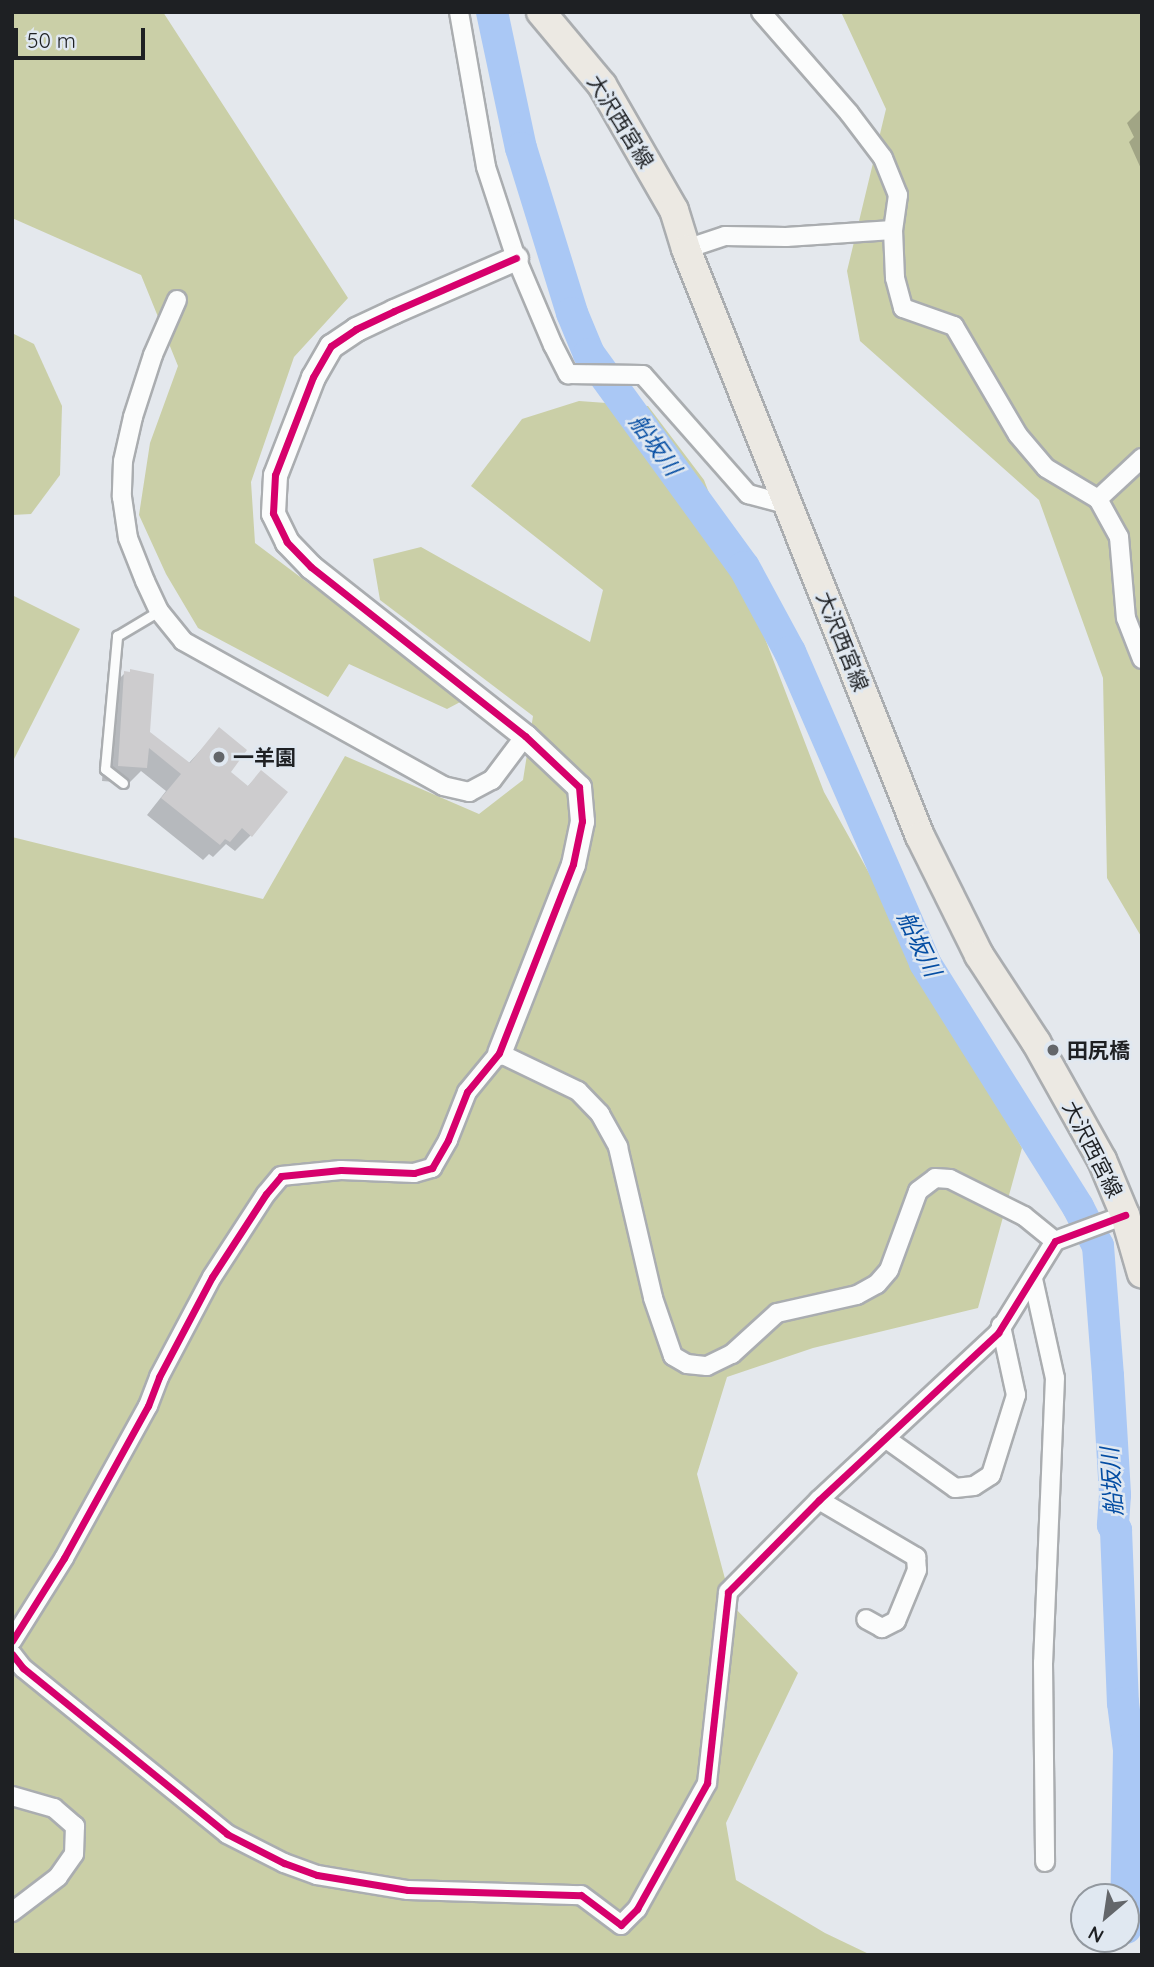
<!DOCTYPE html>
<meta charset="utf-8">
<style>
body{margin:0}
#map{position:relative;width:1154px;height:1967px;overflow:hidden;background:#e4e8ed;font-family:Quicksand,"Noto Sans JP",sans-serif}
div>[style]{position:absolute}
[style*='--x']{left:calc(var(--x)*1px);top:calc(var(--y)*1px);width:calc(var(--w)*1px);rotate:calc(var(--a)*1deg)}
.green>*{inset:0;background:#cacfa7}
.shadow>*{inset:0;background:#0003}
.river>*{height:32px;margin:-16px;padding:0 16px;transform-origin:16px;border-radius:16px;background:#aac8f5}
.building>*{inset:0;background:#cdccce}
.roads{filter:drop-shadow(2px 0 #aaadb0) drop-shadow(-2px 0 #aaadb0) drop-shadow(0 2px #aaadb0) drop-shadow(0 -2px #aaadb0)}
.service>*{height:9px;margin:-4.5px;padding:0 4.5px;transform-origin:4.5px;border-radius:4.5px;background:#fbfcfc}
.minor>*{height:18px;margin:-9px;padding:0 9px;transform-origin:9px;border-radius:9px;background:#fbfcfc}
.tertiary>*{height:23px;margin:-11.5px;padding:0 11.5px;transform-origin:11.5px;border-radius:11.5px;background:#fbfcfc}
.primary>*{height:28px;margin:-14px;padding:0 14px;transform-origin:14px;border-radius:14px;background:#ece9e3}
.cycleway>*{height:7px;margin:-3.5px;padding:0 3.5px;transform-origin:3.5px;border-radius:3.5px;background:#d6006c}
.dots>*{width:19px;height:19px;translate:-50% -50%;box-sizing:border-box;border:4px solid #e0e8f1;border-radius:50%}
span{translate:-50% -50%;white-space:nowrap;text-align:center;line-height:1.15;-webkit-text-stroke:5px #e0e8f1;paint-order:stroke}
.street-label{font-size:21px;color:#1e2023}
.poi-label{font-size:21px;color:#1e2023;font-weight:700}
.left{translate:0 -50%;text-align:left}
.water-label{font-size:23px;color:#044da3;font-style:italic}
.frame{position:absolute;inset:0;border:14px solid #1e2023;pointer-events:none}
.north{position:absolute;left:1070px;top:1883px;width:70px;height:70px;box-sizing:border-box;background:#e0e8f1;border:2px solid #92989f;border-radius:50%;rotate:209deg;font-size:19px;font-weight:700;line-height:28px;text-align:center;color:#1e2023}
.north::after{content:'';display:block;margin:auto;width:24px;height:32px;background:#63666a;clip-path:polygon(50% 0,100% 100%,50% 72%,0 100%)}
.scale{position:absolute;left:14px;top:28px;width:131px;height:32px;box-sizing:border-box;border:4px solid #1e2023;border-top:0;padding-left:9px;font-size:21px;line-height:24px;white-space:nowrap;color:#1e2023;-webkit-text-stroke:5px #e0e8f1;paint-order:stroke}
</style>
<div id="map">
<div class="green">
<i style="clip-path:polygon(12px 12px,163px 12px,348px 298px,294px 357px,251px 482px,255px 543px,464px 700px,447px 709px,349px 664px,328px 697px,198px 628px,166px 574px,139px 515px,150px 443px,178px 366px,141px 275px,12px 218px)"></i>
<i style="clip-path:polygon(841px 12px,1142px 12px,1142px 938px,1107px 878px,1103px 678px,1039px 500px,860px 341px,847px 271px,886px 109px)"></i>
<i style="clip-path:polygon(12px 333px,34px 344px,62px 406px,60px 475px,31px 514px,12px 515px)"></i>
<i style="clip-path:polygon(579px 401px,648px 406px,704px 480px,824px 792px,1022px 1148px,978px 1308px,813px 1348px,727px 1377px,697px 1474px,732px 1605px,798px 1673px,726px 1823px,736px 1880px,825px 1933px,871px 1955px,12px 1955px,12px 837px,263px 899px,345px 756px,479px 814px,523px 780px,533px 716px,380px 600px,373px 559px,421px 547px,590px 642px,603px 590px,471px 486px,522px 419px)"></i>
<i style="clip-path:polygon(12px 595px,80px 629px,12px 763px)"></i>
</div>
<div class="shadow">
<i style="clip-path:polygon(1142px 108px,1142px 171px,1129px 142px,1134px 137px,1127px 123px)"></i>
<i style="clip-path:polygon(125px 673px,148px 732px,188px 764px,219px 730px,228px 772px,247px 787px,261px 773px,251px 835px,235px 851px,226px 844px,213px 857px,209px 854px,203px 860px,147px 815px,166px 791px,141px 771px,129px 783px,102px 781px,109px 689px)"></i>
</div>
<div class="river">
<i style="--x:492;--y:12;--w:139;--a:78"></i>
<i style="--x:521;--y:148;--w:173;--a:72.8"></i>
<i style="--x:572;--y:313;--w:44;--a:67.5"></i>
<i style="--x:589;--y:354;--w:263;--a:54"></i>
<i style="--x:744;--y:567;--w:97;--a:61.6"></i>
<i style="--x:790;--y:652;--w:339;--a:66.5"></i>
<i style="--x:925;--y:963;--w:288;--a:57.9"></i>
<i style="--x:1078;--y:1207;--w:44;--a:62.9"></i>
<i style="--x:1098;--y:1246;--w:130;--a:85.6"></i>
<i style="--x:1108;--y:1376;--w:119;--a:86.6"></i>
<i style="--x:1115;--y:1495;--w:30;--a:94"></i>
<i style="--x:1113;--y:1525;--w:6;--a:59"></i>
<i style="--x:1116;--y:1530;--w:173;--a:87.7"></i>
<i style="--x:1123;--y:1703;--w:47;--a:82.7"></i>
<i style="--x:1129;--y:1750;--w:178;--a:91"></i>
</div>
<div class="building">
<i style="clip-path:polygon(130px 669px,154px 674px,150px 732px,190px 763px,219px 727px,247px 750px,231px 772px,248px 786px,261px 770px,288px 792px,252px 837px,242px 828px,230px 842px,225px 839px,220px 845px,161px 798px,181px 774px,149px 748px,147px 768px,118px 766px,124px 671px,130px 672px)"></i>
</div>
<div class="roads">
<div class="service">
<i style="--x:123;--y:783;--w:23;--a:-142"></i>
<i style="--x:105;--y:769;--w:134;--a:-84.8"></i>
<i style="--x:117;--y:636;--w:49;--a:-30.8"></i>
</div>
<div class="minor">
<i style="--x:459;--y:12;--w:157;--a:80.1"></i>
<i style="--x:486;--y:167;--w:96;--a:71.8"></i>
<i style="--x:516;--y:258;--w:95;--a:67"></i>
<i style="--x:553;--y:345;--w:33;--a:63"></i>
<i style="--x:568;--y:374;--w:75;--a:0.8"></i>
<i style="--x:643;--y:375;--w:159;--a:48.6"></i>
<i style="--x:748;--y:494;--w:42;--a:15"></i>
<i style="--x:761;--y:12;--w:134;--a:48.9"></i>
<i style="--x:849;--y:113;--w:56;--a:52.9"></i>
<i style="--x:883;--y:158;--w:40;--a:68"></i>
<i style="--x:898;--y:195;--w:35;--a:98"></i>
<i style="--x:893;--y:230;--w:48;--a:87.6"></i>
<i style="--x:895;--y:278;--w:31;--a:75"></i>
<i style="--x:903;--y:308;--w:54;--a:19.4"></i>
<i style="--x:954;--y:326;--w:126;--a:59.6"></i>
<i style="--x:1018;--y:435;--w:43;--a:49.7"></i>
<i style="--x:1046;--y:468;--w:61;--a:30.8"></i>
<i style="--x:1098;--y:499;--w:43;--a:61.1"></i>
<i style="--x:1119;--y:537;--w:81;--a:85.1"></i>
<i style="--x:1126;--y:618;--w:44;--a:68.7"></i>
<i style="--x:686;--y:249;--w:41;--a:-18.4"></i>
<i style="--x:725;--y:236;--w:61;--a:0.9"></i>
<i style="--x:786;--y:237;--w:107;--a:-3.7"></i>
<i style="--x:177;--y:300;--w:60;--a:113.6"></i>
<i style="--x:153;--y:355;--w:65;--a:107.9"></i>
<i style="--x:133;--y:417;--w:45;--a:102.8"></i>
<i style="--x:123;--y:461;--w:36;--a:92"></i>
<i style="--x:122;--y:497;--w:41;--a:81.7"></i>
<i style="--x:128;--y:538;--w:46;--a:68.4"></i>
<i style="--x:145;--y:581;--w:33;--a:65"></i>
<i style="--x:159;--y:611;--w:38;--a:51"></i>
<i style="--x:183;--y:641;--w:298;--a:29.1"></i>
<i style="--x:443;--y:786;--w:27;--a:13"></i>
<i style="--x:469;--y:792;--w:26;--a:-28"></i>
<i style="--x:492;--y:780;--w:55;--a:-53.1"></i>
<i style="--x:1098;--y:499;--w:60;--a:-43"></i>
<i style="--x:1033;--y:1279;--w:101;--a:77.5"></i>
<i style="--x:1055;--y:1378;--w:285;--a:92.4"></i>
<i style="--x:1043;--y:1663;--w:199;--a:89.4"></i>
<i style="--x:885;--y:1438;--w:86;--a:35.5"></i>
<i style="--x:955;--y:1488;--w:19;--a:-6"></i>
<i style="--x:974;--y:1486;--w:20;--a:-33"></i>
<i style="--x:991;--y:1475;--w:84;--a:-72.6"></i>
<i style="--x:1016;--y:1395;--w:71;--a:-102.3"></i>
<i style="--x:819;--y:1500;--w:113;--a:30.4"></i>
<i style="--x:916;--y:1557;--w:13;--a:86"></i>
<i style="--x:917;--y:1570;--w:55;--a:112.4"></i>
<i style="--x:896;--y:1621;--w:16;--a:153"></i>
<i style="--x:882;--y:1628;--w:18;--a:-151"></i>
<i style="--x:12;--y:1641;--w:98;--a:-57.9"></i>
<i style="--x:64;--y:1558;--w:174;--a:-61.1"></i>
<i style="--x:148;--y:1406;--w:31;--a:-69"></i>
<i style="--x:159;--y:1377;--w:113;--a:-62.1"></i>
<i style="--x:212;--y:1277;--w:99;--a:-57"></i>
<i style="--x:266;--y:1194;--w:23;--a:-50"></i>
<i style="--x:281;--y:1176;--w:60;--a:-5.7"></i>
<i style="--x:341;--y:1170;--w:73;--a:2.4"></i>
<i style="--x:414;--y:1173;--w:19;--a:-16"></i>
<i style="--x:432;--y:1168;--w:32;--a:-60"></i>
<i style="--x:448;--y:1140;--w:52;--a:-68.4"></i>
<i style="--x:467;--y:1092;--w:50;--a:-50.6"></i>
<i style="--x:499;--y:1053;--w:88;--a:25.7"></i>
<i style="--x:578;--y:1091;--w:32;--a:46"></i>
<i style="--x:600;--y:1114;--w:38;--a:61"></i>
<i style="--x:618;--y:1147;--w:155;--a:76.9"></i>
<i style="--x:653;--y:1298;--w:61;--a:71"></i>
<i style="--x:673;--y:1356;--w:16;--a:30"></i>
<i style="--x:687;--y:1364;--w:20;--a:6"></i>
<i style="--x:707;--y:1366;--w:28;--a:-26"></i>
<i style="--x:732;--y:1354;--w:61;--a:-42.3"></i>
<i style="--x:777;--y:1313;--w:82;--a:-12.7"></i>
<i style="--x:857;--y:1295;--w:23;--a:-29"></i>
<i style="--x:877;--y:1284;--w:18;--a:-49"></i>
<i style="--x:889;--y:1270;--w:84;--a:-69.8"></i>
<i style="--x:918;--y:1191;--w:21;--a:-37"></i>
<i style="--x:935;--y:1178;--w:15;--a:4"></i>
<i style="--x:950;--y:1179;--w:83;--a:26.6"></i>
<i style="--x:1024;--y:1216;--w:40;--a:39"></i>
<i style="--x:12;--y:1654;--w:18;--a:52"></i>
<i style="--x:23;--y:1668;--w:263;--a:39.1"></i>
<i style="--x:227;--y:1834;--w:64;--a:27"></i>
<i style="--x:284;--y:1863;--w:35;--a:20"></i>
<i style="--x:317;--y:1875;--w:92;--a:9.4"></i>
<i style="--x:408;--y:1890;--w:173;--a:1.7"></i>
<i style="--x:581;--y:1895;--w:50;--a:36.9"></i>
<i style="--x:621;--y:1925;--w:23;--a:-45"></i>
<i style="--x:637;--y:1909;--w:144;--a:-60.9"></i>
<i style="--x:707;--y:1783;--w:192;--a:-83.7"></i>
<i style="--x:728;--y:1592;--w:129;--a:-45.3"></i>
<i style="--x:819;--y:1500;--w:245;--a:-43"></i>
<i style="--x:998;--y:1333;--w:108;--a:-58.2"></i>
<i style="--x:1055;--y:1241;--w:75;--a:-20.4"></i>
<i style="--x:12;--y:1796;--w:44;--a:15.9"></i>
<i style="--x:54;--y:1808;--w:28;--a:41"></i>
<i style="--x:75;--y:1826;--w:28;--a:92"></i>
<i style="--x:74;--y:1854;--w:28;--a:125"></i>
<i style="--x:58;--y:1877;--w:58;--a:142.7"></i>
</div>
<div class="tertiary">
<i style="--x:499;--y:1053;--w:203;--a:-68.6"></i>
<i style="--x:573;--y:864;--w:44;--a:-78.2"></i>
<i style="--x:582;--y:821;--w:34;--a:-95"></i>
<i style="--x:579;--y:787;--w:74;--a:-136.6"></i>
<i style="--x:525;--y:736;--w:273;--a:-141.7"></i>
<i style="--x:311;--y:567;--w:35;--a:-134"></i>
<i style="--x:287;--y:542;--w:32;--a:-116"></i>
<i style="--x:273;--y:513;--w:38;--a:-87"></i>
<i style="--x:275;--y:475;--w:105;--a:-68.8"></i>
<i style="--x:313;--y:377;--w:36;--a:-60"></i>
<i style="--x:331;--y:346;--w:30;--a:-34"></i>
<i style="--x:356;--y:329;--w:42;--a:-25.3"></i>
<i style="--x:394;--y:311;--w:133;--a:-23.5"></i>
</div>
<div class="primary">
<i style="--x:541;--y:12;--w:95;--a:50.1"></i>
<i style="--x:602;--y:85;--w:144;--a:60.1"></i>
<i style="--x:674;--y:210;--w:41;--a:72.9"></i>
<i style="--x:686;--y:249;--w:632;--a:68.27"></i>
<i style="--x:920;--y:836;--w:133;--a:63.6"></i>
<i style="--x:979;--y:955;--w:104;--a:56.8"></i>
<i style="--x:1036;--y:1042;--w:135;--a:60.8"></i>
<i style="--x:1102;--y:1160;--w:60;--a:67.3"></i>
<i style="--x:1125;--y:1215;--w:61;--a:73.9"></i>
</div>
</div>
<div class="cycleway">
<i style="--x:12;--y:1641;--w:98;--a:-57.9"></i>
<i style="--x:64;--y:1558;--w:174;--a:-61.1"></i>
<i style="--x:148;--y:1406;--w:31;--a:-69"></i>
<i style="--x:159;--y:1377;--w:113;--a:-62.1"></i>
<i style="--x:212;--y:1277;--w:99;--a:-57"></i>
<i style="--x:266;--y:1194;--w:23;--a:-50"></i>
<i style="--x:281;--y:1176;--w:60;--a:-5.7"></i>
<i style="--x:341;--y:1170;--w:73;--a:2.4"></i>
<i style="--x:414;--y:1173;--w:19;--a:-16"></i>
<i style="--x:432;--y:1168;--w:32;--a:-60"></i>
<i style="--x:448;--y:1140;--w:52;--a:-68.4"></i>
<i style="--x:467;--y:1092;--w:50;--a:-50.6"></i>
<i style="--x:499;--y:1053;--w:203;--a:-68.6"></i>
<i style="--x:573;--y:864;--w:44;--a:-78.2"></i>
<i style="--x:582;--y:821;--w:34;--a:-95"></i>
<i style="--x:579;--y:787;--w:74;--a:-136.6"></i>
<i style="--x:525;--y:736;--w:273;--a:-141.7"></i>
<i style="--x:311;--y:567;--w:35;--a:-134"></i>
<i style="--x:287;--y:542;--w:32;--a:-116"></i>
<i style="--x:273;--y:513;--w:38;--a:-87"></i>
<i style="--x:275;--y:475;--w:105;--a:-68.8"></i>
<i style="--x:313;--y:377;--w:36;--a:-60"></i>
<i style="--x:331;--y:346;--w:30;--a:-34"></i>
<i style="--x:356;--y:329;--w:42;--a:-25.3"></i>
<i style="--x:394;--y:311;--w:133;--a:-23.5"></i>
<i style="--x:12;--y:1654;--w:18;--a:52"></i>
<i style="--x:23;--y:1668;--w:263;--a:39.1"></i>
<i style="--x:227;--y:1834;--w:64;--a:27"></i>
<i style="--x:284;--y:1863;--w:35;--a:20"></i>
<i style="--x:317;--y:1875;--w:92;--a:9.4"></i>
<i style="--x:408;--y:1890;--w:173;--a:1.7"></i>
<i style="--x:581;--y:1895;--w:50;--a:36.9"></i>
<i style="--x:621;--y:1925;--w:23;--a:-45"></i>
<i style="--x:637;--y:1909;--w:144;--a:-60.9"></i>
<i style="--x:707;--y:1783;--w:192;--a:-83.7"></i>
<i style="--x:728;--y:1592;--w:129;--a:-45.3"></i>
<i style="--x:819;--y:1500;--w:245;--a:-43"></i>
<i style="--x:998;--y:1333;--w:108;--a:-58.2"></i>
<i style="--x:1055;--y:1241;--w:75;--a:-20.4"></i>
</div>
<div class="dots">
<i style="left:219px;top:757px;background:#63666a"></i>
<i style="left:1053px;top:1050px;background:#63666a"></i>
</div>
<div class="street-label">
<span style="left:621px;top:121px;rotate:58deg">大沢西宮線</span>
<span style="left:843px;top:641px;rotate:68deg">大沢西宮線</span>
<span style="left:1093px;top:1149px;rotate:63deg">大沢西宮線</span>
</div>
<div class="poi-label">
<span class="left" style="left:233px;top:757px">一羊園</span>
<span class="left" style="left:1067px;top:1050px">田尻橋</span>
</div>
<div class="water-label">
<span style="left:655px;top:445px;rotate:54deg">船坂川</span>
<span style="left:919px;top:944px;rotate:64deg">船坂川</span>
<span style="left:1112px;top:1482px;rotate:-94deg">船坂川</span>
</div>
<div class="frame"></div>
<div class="north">N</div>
<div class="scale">50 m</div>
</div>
